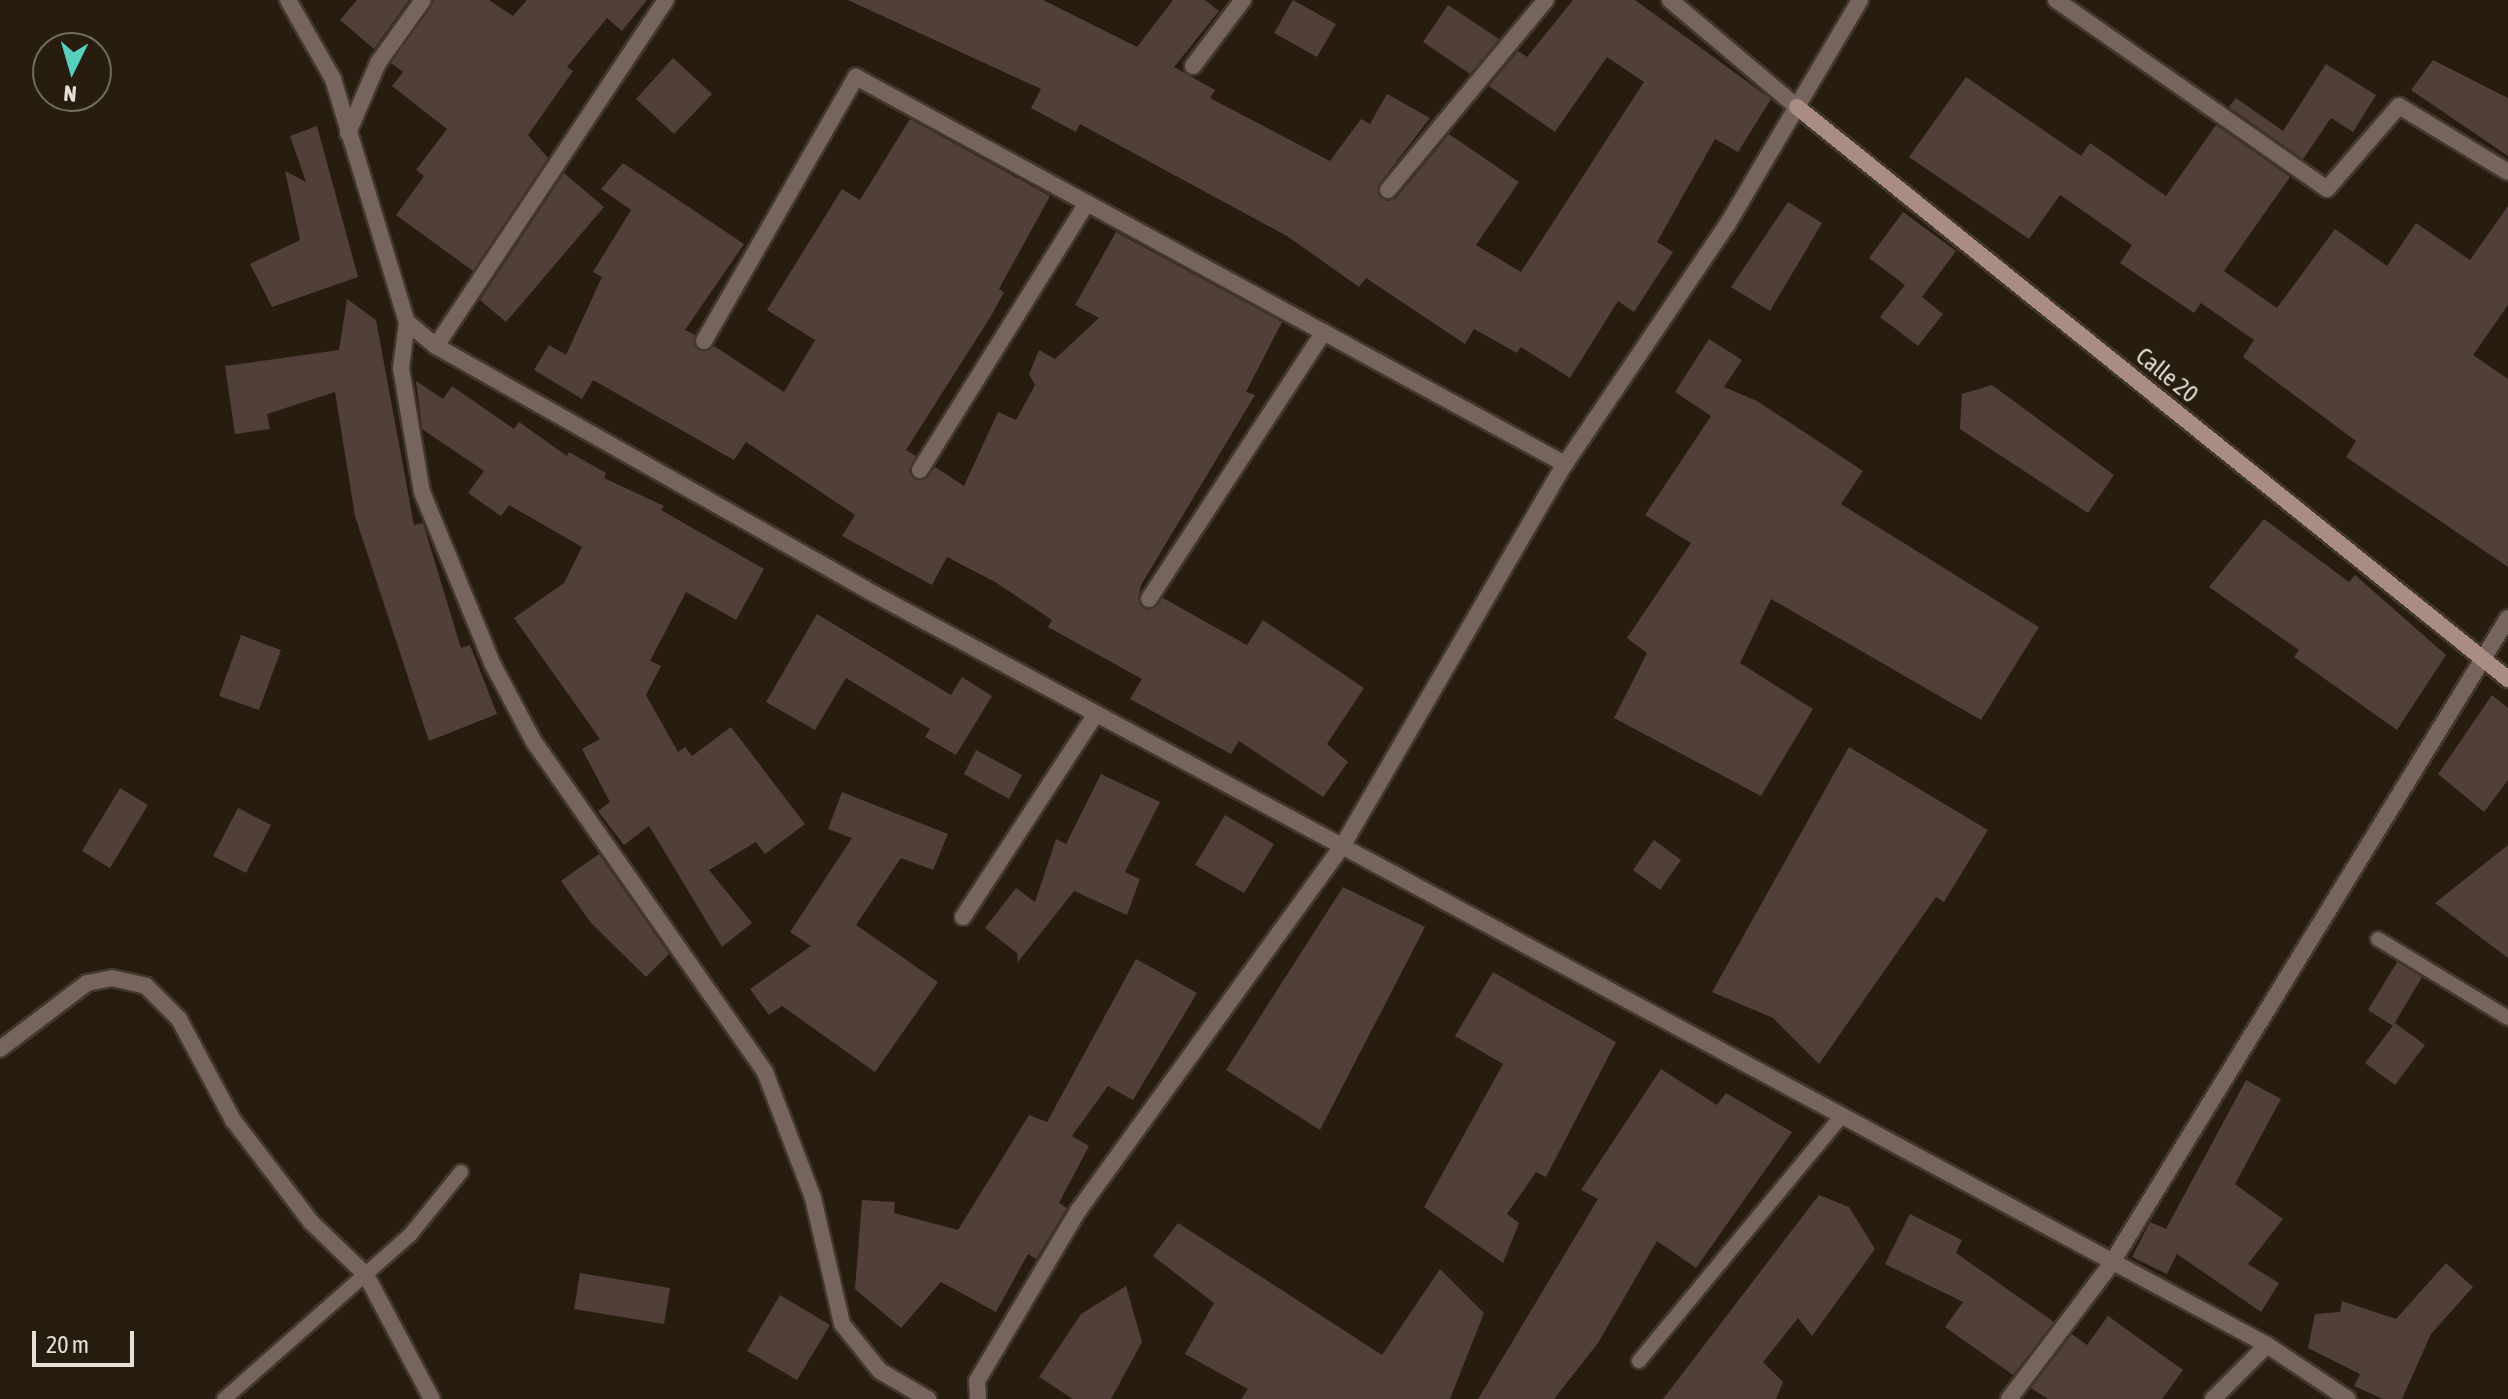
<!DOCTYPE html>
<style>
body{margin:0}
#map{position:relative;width:2508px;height:1399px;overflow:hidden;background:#261d0f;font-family:"Asap Condensed",sans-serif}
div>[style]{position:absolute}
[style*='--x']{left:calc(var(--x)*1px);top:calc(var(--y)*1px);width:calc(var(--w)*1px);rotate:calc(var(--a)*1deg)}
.building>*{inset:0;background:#513f39}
.roads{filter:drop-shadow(2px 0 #41382b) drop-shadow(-2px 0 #41382b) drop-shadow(0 2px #41382b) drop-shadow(0 -2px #41382b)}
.service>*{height:14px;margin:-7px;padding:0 7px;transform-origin:7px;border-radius:7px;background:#76655e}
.minor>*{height:16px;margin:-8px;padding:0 8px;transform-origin:8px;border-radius:8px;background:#76655e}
.secondary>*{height:16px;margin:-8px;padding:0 8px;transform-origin:8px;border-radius:8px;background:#a98d82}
span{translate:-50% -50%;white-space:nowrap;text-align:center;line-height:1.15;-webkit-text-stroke:6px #261d0f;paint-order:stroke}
.street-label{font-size:24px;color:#e6e0d7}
.north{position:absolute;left:32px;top:32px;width:80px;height:80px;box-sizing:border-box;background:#261d0f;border:2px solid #736b5f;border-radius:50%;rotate:185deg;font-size:22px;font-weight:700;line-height:32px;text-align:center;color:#e6e0d7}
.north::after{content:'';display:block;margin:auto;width:28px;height:36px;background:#58cebf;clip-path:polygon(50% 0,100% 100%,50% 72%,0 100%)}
.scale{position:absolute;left:32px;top:1331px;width:102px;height:36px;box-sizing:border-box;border:4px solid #e6e0d7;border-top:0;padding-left:10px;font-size:24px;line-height:28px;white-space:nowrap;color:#e6e0d7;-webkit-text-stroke:6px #261d0f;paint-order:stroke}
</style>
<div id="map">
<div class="building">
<i style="clip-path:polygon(357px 0,409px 0,374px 49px,340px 20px)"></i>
<i style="clip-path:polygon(434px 0,489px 0,513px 16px,527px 0,647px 0,622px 31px,607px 18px,567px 67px,573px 71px,528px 135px,548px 158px,473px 271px,396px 215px,424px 176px,416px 170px,447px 129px,392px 86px,403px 72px,391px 63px)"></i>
<i style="clip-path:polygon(848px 0,1043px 0,1137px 47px,1173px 0,1205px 0,1219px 11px,1174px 67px,1215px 90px,1210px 98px,1330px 161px,1361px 119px,1370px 124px,1387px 94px,1430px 118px,1380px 183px,1378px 194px,1387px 201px,1396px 198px,1449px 134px,1519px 182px,1476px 245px,1521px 272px,1644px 82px,1607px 57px,1555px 132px,1489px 86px,1518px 51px,1527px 57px,1573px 0,1635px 0,1771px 99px,1738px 152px,1715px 139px,1657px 242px,1673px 252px,1634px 312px,1618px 301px,1570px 378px,1521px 347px,1517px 353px,1474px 329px,1465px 344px,1366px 278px,1359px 287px,1287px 236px,1080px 124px,1076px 132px,1031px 108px,1041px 89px)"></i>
<i style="clip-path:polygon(1293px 0,1336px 24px,1317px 57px,1274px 33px)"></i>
<i style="clip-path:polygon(1448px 5px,1499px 39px,1470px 74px,1423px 42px)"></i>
<i style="clip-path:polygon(673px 58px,712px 94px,674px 134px,636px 99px)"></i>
<i style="clip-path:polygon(2433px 60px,2508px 98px,2508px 156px,2411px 90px)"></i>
<i style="clip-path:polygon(2326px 64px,2376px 95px,2353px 132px,2331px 118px,2303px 159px,2229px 107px,2236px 98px,2283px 131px)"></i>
<i style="clip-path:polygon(1966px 77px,2081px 156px,2090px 143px,2166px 196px,2216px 125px,2290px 177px,2224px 271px,2277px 308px,2335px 229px,2387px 266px,2416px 223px,2470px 260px,2508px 206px,2508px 305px,2473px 355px,2508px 379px,2508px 567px,2346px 457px,2356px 441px,2243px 357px,2254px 340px,2201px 303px,2194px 313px,2120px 263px,2132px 245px,2060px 195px,2029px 239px,1909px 157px)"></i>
<i style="clip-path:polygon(910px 119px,1050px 196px,999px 289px,1004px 292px,991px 316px,906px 450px,916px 456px,909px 470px,915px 480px,926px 479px,935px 467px,964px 486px,998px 412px,1016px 420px,1035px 385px,1029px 374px,1039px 350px,1055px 359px,1099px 318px,1075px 305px,1116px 232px,1282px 322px,1246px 392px,1255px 395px,1141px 585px,1138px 599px,1149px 610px,1163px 598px,1247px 645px,1263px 620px,1364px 688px,1327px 744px,1348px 762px,1323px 797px,1239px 741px,1231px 754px,1130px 699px,1142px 679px,1048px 627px,1052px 620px,995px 582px,947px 557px,932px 585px,842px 536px,855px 515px,746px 442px,734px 460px,593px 380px,582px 399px,534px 370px,549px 345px,566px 355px,602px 277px,593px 272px,631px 210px,601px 189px,623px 163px,744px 244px,685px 330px,695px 335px,698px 350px,714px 346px,784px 392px,815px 340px,767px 310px,842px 189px,860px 200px)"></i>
<i style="clip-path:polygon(317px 126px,358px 277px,272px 307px,250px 264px,300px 240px,285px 171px,306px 182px,290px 136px)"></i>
<i style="clip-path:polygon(564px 173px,604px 207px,506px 322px,480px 300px)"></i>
<i style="clip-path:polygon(1788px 202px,1822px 223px,1770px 311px,1731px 287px)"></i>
<i style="clip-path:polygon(1903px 212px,1956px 251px,1922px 297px,1943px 314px,1918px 346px,1880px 317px,1905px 285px,1869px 258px)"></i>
<i style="clip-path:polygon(347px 299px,376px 320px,414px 525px,423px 523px,461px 648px,470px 645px,497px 714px,429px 741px,355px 516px,335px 392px,267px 414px,270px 429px,235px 434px,225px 366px,339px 350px)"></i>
<i style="clip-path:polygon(1709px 339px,1742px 360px,1724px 387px,1757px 401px,1863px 471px,1841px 504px,2039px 627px,1981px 720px,1771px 599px,1740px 663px,1813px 709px,1761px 796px,1614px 718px,1647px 653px,1627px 638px,1691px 543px,1645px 515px,1711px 416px,1675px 392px)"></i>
<i style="clip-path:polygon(416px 381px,443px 399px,452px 386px,514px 429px,519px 422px,567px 456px,569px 452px,606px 473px,604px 478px,664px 506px,661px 510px,764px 569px,736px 620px,686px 592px,650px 661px,661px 666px,646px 695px,678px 752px,685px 747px,692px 756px,731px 727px,805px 824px,765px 854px,756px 842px,709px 870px,752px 923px,722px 947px,649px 826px,624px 845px,598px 811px,610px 802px,582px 749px,600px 739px,514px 618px,564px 583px,582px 547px,509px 505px,501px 516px,468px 493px,484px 471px,422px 429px)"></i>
<i style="clip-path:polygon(1992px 385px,2114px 475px,2088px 513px,1960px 429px,1962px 394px)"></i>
<i style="clip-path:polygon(2264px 519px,2349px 582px,2355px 575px,2446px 655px,2397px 730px,2294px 657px,2299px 650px,2209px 587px)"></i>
<i style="clip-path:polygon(817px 614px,951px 695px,962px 677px,992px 696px,956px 755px,925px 737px,930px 729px,846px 678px,815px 730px,766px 702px)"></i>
<i style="clip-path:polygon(241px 635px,281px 650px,259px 710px,219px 696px)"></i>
<i style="clip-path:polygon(2492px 695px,2508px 708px,2508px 780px,2484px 812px,2438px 774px)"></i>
<i style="clip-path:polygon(1849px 747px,1988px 830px,1944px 902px,1936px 897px,1819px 1064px,1773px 1018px,1712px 992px)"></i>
<i style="clip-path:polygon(976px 750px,1022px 775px,1009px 799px,964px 774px)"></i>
<i style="clip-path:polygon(1101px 774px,1160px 802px,1125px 872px,1140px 879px,1127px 915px,1074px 891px,1018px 962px,1017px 953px,985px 928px,1016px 888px,1035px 902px,1056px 839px,1066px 844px)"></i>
<i style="clip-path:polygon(120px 788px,148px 805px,110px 868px,82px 851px)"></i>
<i style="clip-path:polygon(842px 792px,948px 834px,933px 870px,901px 858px,856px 925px,938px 982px,875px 1072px,782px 1006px,769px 1015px,750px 989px,811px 946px,790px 932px,852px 838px,828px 829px)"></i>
<i style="clip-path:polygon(238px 808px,271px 825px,246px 873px,213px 856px)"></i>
<i style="clip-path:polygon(1225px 815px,1274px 844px,1244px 893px,1195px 865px)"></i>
<i style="clip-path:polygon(1654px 840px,1681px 860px,1660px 890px,1633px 870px)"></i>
<i style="clip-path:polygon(2508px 845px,2508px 958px,2435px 903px)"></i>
<i style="clip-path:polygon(599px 854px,669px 954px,646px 977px,591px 923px,561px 881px)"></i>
<i style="clip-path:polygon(1343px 887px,1425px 927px,1320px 1130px,1226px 1070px)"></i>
<i style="clip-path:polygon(1136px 959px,1197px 993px,1133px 1100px,1108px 1086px,1072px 1136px,1089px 1146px,1059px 1203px,1067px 1208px,1036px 1259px,1028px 1254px,996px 1312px,941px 1282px,901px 1328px,855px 1289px,862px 1200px,895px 1202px,894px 1213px,958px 1230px,1029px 1115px,1047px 1122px)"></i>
<i style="clip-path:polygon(2397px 962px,2422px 977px,2393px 1026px,2368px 1010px)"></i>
<i style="clip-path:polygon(1493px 972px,1616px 1042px,1546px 1177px,1536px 1172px,1507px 1214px,1519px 1223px,1503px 1263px,1424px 1207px,1503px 1064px,1455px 1036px)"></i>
<i style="clip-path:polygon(2395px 1023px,2425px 1045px,2395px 1085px,2365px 1063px)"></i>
<i style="clip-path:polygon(1661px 1069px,1717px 1105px,1726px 1093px,1792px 1132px,1696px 1268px,1657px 1241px,1598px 1343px,1554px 1399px,1478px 1399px,1598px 1199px,1581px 1190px)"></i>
<i style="clip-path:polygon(2246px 1080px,2281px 1099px,2235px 1184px,2283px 1219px,2248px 1264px,2279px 1283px,2261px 1312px,2177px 1254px,2167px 1274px,2132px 1257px,2150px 1222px,2166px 1229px)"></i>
<i style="clip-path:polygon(1819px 1195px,1849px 1207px,1875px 1249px,1812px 1336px,1798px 1318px,1763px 1362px,1783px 1382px,1776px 1399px,1663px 1399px)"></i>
<i style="clip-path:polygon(1910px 1214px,1962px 1240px,1956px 1253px,2054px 1322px,2013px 1375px,1945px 1327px,1963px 1302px,1885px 1264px)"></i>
<i style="clip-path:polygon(1178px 1223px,1382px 1355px,1440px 1269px,1484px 1313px,1450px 1399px,1241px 1399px,1248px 1389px,1185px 1354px,1214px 1303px,1153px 1256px)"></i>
<i style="clip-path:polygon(2446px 1263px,2473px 1287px,2431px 1334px,2402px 1399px,2383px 1399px,2354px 1386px,2360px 1374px,2308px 1348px,2315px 1314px,2340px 1312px,2342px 1301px,2396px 1319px)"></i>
<i style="clip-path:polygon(580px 1273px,670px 1288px,664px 1324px,574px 1309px)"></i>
<i style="clip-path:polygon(1126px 1286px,1142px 1342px,1111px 1399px,1073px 1399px,1039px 1377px,1081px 1314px)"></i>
<i style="clip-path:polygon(780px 1295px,830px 1325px,797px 1380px,747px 1351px)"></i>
<i style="clip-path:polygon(2108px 1316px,2183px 1370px,2162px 1399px,2048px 1399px,2031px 1388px,2072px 1334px,2087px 1345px)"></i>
</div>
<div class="roads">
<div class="service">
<i style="--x:2378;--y:939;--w:152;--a:31.3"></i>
<i style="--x:1639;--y:1361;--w:318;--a:-50.4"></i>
<i style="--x:224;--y:1399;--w:248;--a:-41.4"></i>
<i style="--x:410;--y:1235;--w:81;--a:-51"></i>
</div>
<div class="minor">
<i style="--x:288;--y:0;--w:91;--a:60.3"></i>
<i style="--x:333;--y:79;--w:254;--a:73.1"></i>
<i style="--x:407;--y:322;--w:38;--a:40"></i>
<i style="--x:436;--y:346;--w:493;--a:29.5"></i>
<i style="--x:865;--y:589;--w:1593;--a:28.33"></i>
<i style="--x:2267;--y:1345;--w:97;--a:33.7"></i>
<i style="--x:1670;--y:0;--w:166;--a:40.1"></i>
<i style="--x:2056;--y:0;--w:330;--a:34.9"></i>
<i style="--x:2327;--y:189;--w:110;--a:-49.1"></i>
<i style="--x:2399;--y:106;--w:127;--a:31.2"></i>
<i style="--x:1193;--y:66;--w:83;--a:-52.9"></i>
<i style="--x:348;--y:133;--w:76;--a:-66.8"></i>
<i style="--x:378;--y:63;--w:77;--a:-54.5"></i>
<i style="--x:1388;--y:190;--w:247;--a:-50.3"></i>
<i style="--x:407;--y:322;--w:46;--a:97.4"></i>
<i style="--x:401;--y:368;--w:126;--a:80.4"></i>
<i style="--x:422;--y:492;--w:185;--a:67.7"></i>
<i style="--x:492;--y:663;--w:89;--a:62"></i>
<i style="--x:534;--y:742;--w:403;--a:55"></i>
<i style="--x:765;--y:1072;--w:135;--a:69.1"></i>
<i style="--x:813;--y:1198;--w:129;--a:77"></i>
<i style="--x:842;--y:1324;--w:60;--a:51"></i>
<i style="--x:880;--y:1371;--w:56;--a:30.3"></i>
<i style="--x:704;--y:341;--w:305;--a:-60.1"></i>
<i style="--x:856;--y:77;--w:808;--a:28.63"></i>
<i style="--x:436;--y:346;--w:415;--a:-56.4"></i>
<i style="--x:920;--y:470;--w:315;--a:-58"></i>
<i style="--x:1149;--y:599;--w:319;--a:-56.8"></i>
<i style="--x:963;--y:917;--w:243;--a:-56.8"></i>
<i style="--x:0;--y:1049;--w:109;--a:-37.2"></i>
<i style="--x:87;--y:983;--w:25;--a:-11"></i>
<i style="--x:112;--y:978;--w:35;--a:13"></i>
<i style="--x:146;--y:986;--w:47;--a:45"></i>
<i style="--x:179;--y:1019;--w:115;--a:61.9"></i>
<i style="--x:233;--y:1120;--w:128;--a:52.6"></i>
<i style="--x:311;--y:1222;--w:76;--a:43.9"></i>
<i style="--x:366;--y:1275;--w:140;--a:62"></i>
<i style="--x:978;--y:1399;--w:18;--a:-93"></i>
<i style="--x:977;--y:1381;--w:198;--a:-59.3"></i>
<i style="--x:1078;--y:1211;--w:454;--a:-54.1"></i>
<i style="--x:1344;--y:843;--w:439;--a:-59.8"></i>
<i style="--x:1565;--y:464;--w:289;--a:-55.9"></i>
<i style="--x:1727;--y:225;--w:261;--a:-59.4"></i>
<i style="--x:2009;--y:1399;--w:169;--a:-52.9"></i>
<i style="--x:2111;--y:1264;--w:758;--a:-58.43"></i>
<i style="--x:2213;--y:1399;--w:76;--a:-45"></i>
</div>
<div class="secondary">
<i style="--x:1797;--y:107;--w:913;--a:38.82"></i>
</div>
</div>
<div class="street-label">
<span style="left:2167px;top:375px;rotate:39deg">Calle 20</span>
</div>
<div class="north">N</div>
<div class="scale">20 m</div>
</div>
